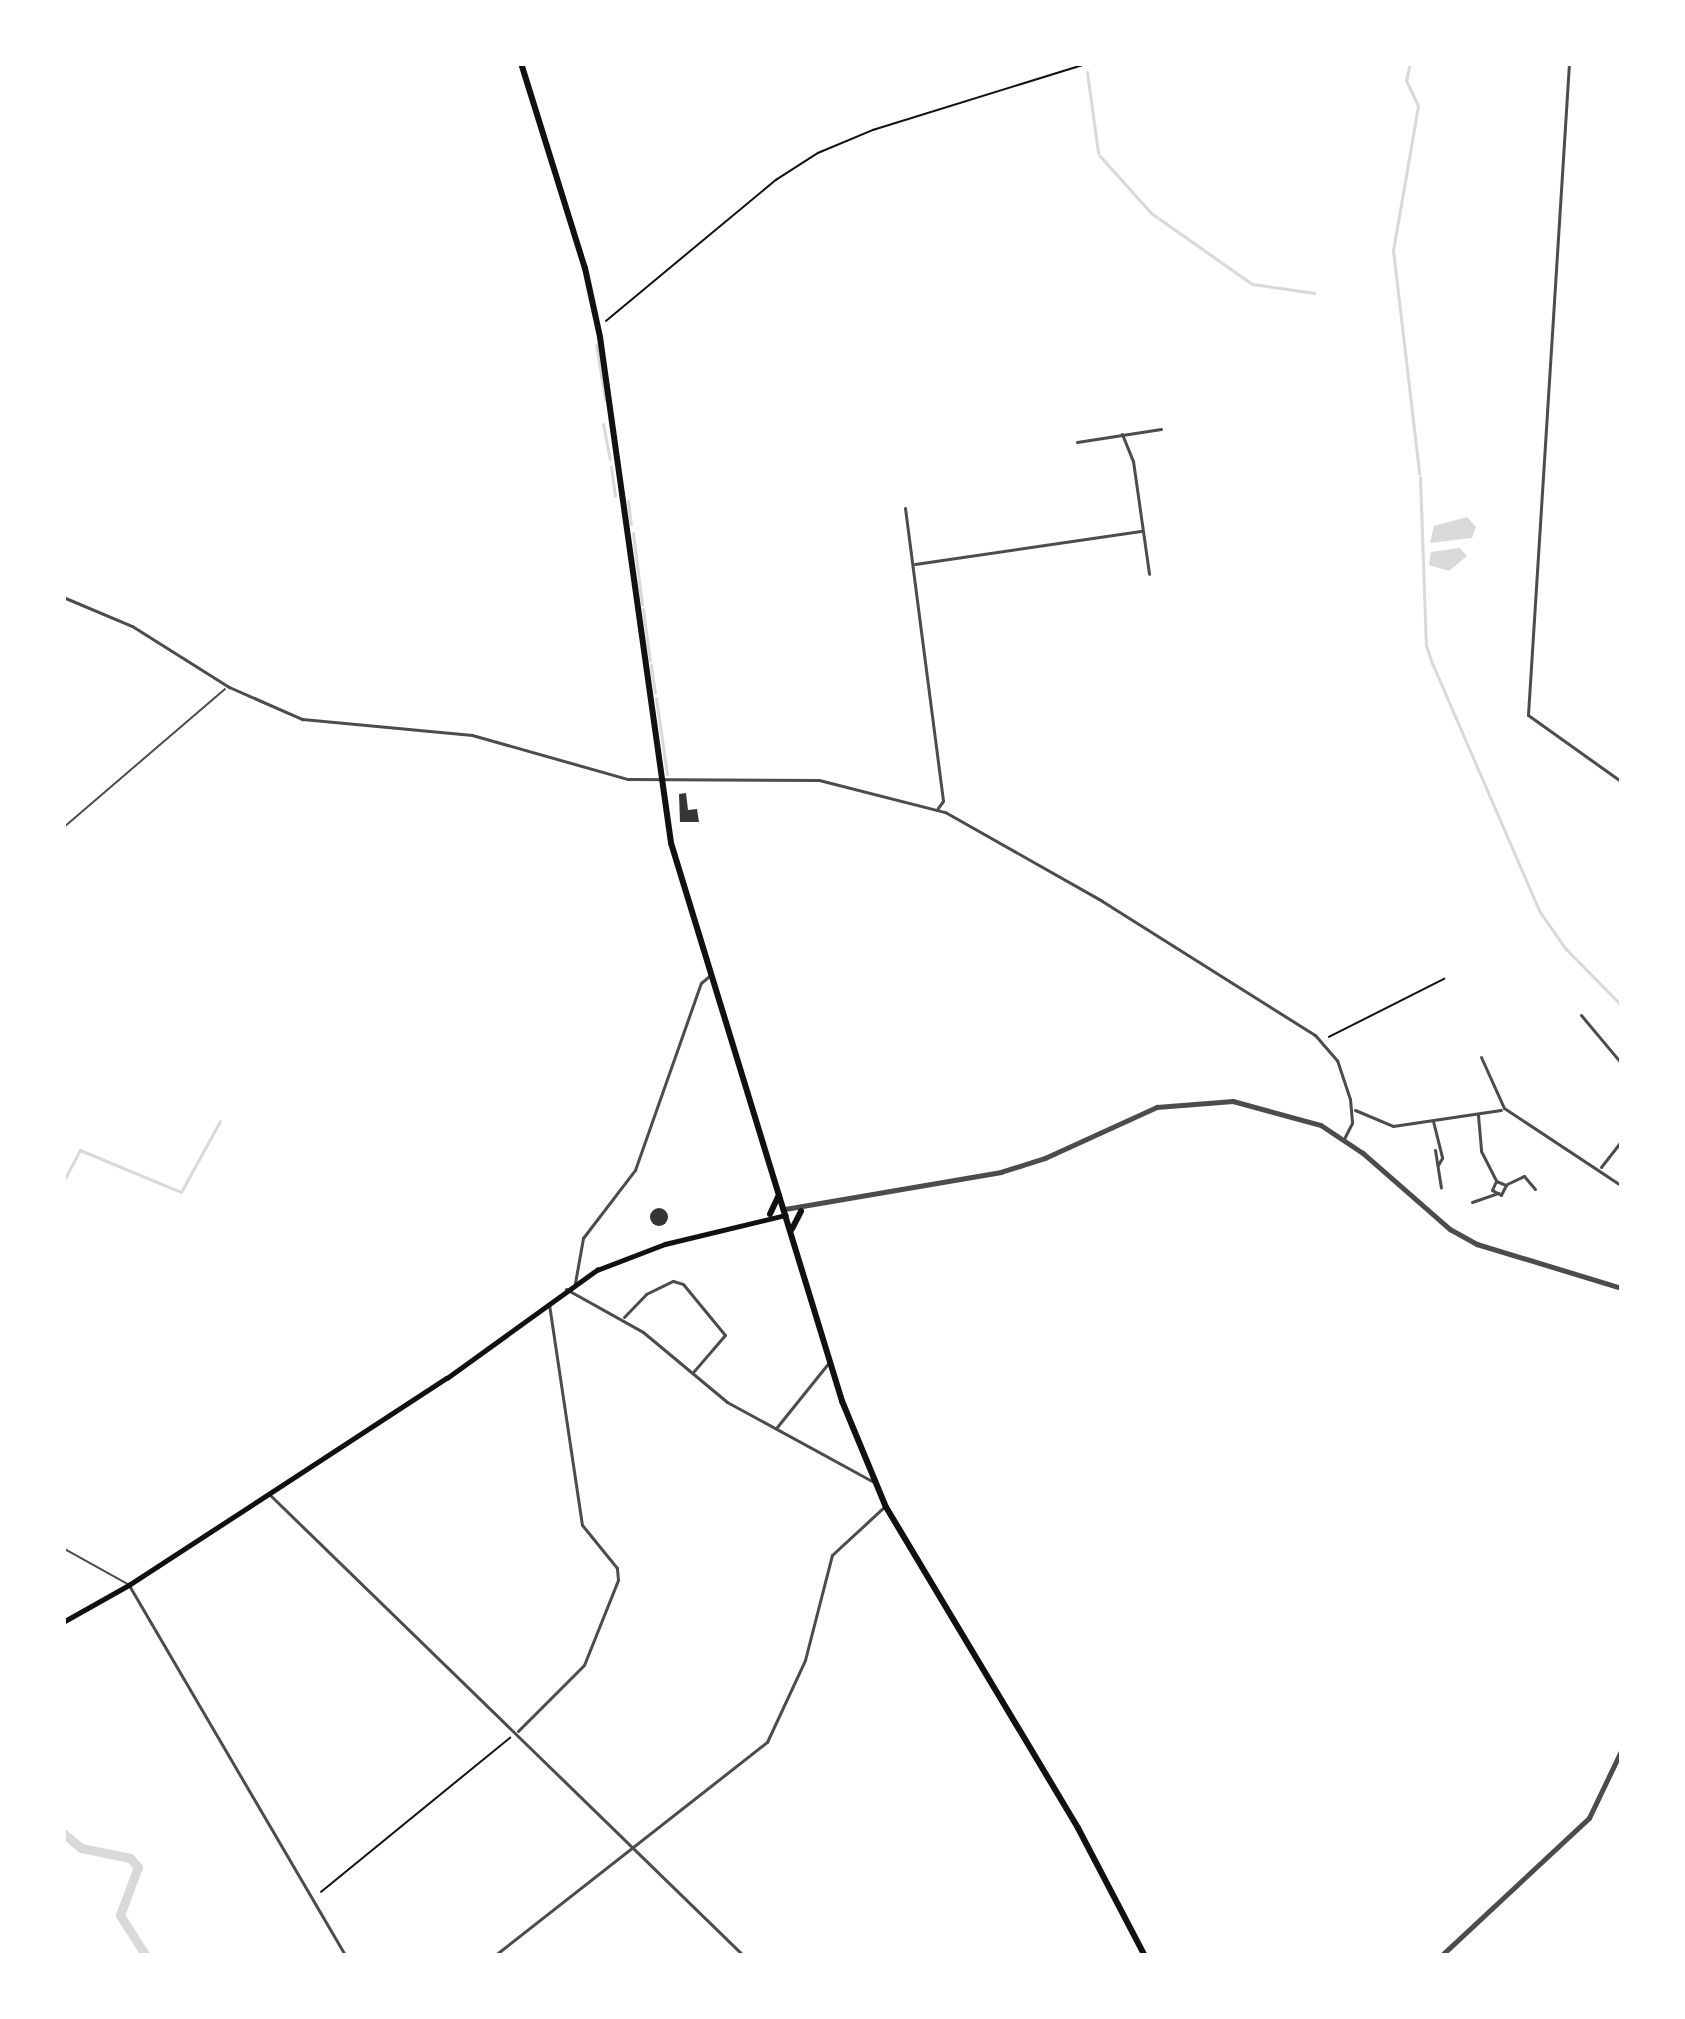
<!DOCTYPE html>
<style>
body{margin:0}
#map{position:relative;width:1685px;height:2019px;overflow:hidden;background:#fff;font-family:Arial,sans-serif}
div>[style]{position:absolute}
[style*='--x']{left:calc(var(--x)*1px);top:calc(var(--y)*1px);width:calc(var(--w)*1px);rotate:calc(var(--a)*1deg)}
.water>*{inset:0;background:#d9d9d9}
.stream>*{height:3px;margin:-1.5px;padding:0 1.5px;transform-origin:1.5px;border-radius:1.5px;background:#d9d9d9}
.river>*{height:9px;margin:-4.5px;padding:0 4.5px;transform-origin:4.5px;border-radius:4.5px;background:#d9d9d9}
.building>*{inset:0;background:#353535}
.round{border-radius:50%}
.path>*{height:1.5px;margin:-0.75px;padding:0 0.75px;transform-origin:0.75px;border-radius:0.75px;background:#111}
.service>*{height:1.5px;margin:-0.75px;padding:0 0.75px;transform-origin:0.75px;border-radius:0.75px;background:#4c4c4c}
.minor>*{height:3px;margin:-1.5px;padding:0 1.5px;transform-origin:1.5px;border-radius:1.5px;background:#4c4c4c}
.tertiary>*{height:4.5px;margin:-2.25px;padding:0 2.25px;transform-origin:2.25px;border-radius:2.25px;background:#4c4c4c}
.secondary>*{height:4.5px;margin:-2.25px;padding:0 2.25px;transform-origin:2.25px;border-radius:2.25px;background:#111}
.primary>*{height:6px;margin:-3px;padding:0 3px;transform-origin:3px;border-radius:3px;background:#111}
span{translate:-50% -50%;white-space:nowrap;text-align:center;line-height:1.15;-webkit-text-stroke:9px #fff;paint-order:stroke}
.frame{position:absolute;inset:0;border:66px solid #fff;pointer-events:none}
</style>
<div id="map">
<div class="water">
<i style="clip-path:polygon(1467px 517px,1476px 527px,1472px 538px,1430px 543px,1434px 526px)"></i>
<i style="clip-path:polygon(1460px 548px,1467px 556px,1449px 571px,1429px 565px,1431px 552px)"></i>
</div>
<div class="stream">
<i style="--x:1410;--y:63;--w:17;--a:103"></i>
<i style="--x:1406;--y:80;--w:29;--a:65"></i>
<i style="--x:1418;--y:106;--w:146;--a:99.8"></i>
<i style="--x:1393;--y:250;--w:225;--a:83.3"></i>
<i style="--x:1087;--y:72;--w:81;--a:82.2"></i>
<i style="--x:1099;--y:155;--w:78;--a:48.1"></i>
<i style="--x:1151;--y:213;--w:123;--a:35.1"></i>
<i style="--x:1252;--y:284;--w:63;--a:8.3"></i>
<i style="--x:596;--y:345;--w:55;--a:80.5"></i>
<i style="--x:603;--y:424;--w:36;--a:79"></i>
<i style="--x:611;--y:467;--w:29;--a:82"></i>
<i style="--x:1420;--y:477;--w:168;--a:88"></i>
<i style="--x:1426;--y:645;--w:19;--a:72"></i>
<i style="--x:1432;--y:663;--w:271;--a:66.6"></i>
<i style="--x:1540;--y:912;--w:44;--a:55.2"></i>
<i style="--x:1565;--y:948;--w:81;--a:45.5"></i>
<i style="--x:628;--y:501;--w:23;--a:83"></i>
<i style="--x:633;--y:533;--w:72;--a:82.8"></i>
<i style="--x:643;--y:609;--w:52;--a:82.3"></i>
<i style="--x:651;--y:665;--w:28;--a:82"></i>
<i style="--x:656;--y:698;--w:77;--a:81.8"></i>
<i style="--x:63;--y:1182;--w:36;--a:-62"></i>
<i style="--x:80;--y:1150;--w:109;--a:22.6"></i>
<i style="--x:181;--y:1192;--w:81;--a:-61.2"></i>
</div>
<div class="river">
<i style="--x:63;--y:1833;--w:23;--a:40"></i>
<i style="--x:81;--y:1848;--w:50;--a:11.5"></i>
<i style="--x:130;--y:1858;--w:12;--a:48"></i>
<i style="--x:138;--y:1867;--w:51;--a:110.6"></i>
<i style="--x:120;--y:1915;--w:49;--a:57.6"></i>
</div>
<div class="building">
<i style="clip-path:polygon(686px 793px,688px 810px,697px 809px,699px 822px,680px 822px,679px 794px)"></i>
<i class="round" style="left:650px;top:1208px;width:18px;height:18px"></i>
</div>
<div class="path">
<i style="--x:606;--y:321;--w:221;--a:-39.7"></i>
<i style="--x:776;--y:180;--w:50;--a:-32.7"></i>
<i style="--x:818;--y:153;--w:60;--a:-22.7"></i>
<i style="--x:873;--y:130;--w:226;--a:-17.2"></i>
<i style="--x:1329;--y:1037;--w:129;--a:-26.8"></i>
<i style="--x:321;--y:1892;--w:244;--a:-39.2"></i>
</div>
<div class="service">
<i style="--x:63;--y:828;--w:213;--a:-40.6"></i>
<i style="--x:63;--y:1548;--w:74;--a:29"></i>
</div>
<div class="minor">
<i style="--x:1569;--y:63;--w:653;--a:93.6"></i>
<i style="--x:1528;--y:715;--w:115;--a:35.5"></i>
<i style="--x:1122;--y:434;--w:29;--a:68"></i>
<i style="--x:1133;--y:461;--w:114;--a:81.9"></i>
<i style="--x:1077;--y:442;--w:85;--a:-8.8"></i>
<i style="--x:905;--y:508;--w:295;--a:82.6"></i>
<i style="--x:943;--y:801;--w:9;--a:126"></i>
<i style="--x:915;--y:564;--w:228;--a:-8.3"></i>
<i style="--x:63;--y:597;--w:75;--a:22.8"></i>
<i style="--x:132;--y:626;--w:115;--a:32.2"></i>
<i style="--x:229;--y:687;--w:80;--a:23.7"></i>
<i style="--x:302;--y:719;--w:171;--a:5.4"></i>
<i style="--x:472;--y:735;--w:162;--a:15.8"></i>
<i style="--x:628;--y:779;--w:191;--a:0.3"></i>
<i style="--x:819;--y:780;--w:130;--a:14.3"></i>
<i style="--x:945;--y:812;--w:180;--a:29.5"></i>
<i style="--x:1102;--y:901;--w:252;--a:32.2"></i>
<i style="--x:1315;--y:1035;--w:33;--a:49"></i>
<i style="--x:1337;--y:1060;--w:41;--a:71.6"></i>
<i style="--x:1350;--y:1099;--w:24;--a:85"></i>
<i style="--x:1352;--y:1123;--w:16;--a:117"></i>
<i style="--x:1581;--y:1015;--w:64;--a:50.1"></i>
<i style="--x:1481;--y:1057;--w:56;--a:65.7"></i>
<i style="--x:1504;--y:1108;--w:141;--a:33.5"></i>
<i style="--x:1355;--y:1110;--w:41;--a:22.8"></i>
<i style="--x:1393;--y:1126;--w:109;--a:-8.4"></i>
<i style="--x:1478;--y:1115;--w:36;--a:85"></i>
<i style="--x:1481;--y:1151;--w:34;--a:63"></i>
<i style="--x:1496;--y:1181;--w:11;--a:22"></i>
<i style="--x:1506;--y:1185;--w:11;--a:117"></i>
<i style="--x:1501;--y:1195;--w:10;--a:-151"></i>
<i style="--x:1492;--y:1190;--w:10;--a:-66"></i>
<i style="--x:1433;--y:1121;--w:38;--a:76"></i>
<i style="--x:1442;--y:1158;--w:8;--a:120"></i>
<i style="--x:1435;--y:1150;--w:38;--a:81"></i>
<i style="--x:1601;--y:1167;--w:34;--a:-52"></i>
<i style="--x:1507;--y:1184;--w:19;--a:-25"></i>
<i style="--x:1524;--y:1176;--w:17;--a:50"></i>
<i style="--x:1472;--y:1202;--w:28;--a:-19"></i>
<i style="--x:575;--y:1283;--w:46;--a:-79.9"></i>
<i style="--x:583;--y:1238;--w:86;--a:-52.6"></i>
<i style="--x:635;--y:1170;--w:198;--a:-70.6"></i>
<i style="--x:701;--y:983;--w:11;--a:-41"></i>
<i style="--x:566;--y:1289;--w:88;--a:29.2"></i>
<i style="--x:643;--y:1332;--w:109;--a:39.8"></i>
<i style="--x:727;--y:1402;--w:165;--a:28.6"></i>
<i style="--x:624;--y:1317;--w:32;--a:-46"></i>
<i style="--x:646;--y:1294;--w:30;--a:-26"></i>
<i style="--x:673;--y:1281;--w:10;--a:17"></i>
<i style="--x:683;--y:1284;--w:66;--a:50.5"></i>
<i style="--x:725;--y:1335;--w:48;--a:130.7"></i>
<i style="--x:777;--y:1427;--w:85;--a:-51.2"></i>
<i style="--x:269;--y:1494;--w:663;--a:44.21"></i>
<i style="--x:130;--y:1587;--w:428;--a:59.7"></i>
<i style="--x:518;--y:1731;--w:93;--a:-45"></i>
<i style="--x:584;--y:1665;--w:92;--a:-68.2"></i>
<i style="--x:618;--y:1580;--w:12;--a:-95"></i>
<i style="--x:617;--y:1568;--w:55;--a:-129.1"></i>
<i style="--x:582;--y:1525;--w:223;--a:-98.5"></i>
<i style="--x:494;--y:1956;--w:347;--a:-38.1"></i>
<i style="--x:767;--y:1742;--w:90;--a:-65.1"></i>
<i style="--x:805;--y:1660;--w:108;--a:-75.6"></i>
<i style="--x:832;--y:1555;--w:69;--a:-42.7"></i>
</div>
<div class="tertiary">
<i style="--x:785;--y:1209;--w:219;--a:-9.7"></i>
<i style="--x:1001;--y:1172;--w:46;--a:-17.7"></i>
<i style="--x:1045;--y:1158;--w:123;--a:-24.5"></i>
<i style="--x:1157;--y:1107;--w:76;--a:-4.5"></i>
<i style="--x:1233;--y:1101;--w:91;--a:15.3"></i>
<i style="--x:1321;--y:1125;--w:50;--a:33.7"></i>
<i style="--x:1363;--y:1153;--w:116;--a:41.1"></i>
<i style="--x:1450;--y:1229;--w:31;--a:29"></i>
<i style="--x:1477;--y:1244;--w:152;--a:16.9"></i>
<i style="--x:1441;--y:1956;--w:202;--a:-43"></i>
<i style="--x:1589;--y:1818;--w:76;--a:-64.4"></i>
</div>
<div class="secondary">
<i style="--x:63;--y:1622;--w:76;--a:-29.3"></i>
<i style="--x:129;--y:1585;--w:379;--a:-33.1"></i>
<i style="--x:447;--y:1378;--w:185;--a:-35.8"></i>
<i style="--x:597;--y:1270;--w:73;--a:-20.9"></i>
<i style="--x:665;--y:1244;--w:124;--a:-13.5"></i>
</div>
<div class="primary">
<i style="--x:521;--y:63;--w:215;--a:72.7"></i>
<i style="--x:585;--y:268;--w:71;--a:77.7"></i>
<i style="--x:600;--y:337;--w:511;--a:82.01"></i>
<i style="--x:671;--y:843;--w:584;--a:72.96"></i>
<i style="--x:842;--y:1401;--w:115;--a:67.5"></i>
<i style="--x:886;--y:1507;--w:374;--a:59.1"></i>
<i style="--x:1078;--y:1828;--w:144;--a:62.4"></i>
<i style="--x:770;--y:1214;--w:21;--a:-65"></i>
<i style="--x:792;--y:1229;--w:20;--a:-63"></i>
</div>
<div class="frame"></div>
</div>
